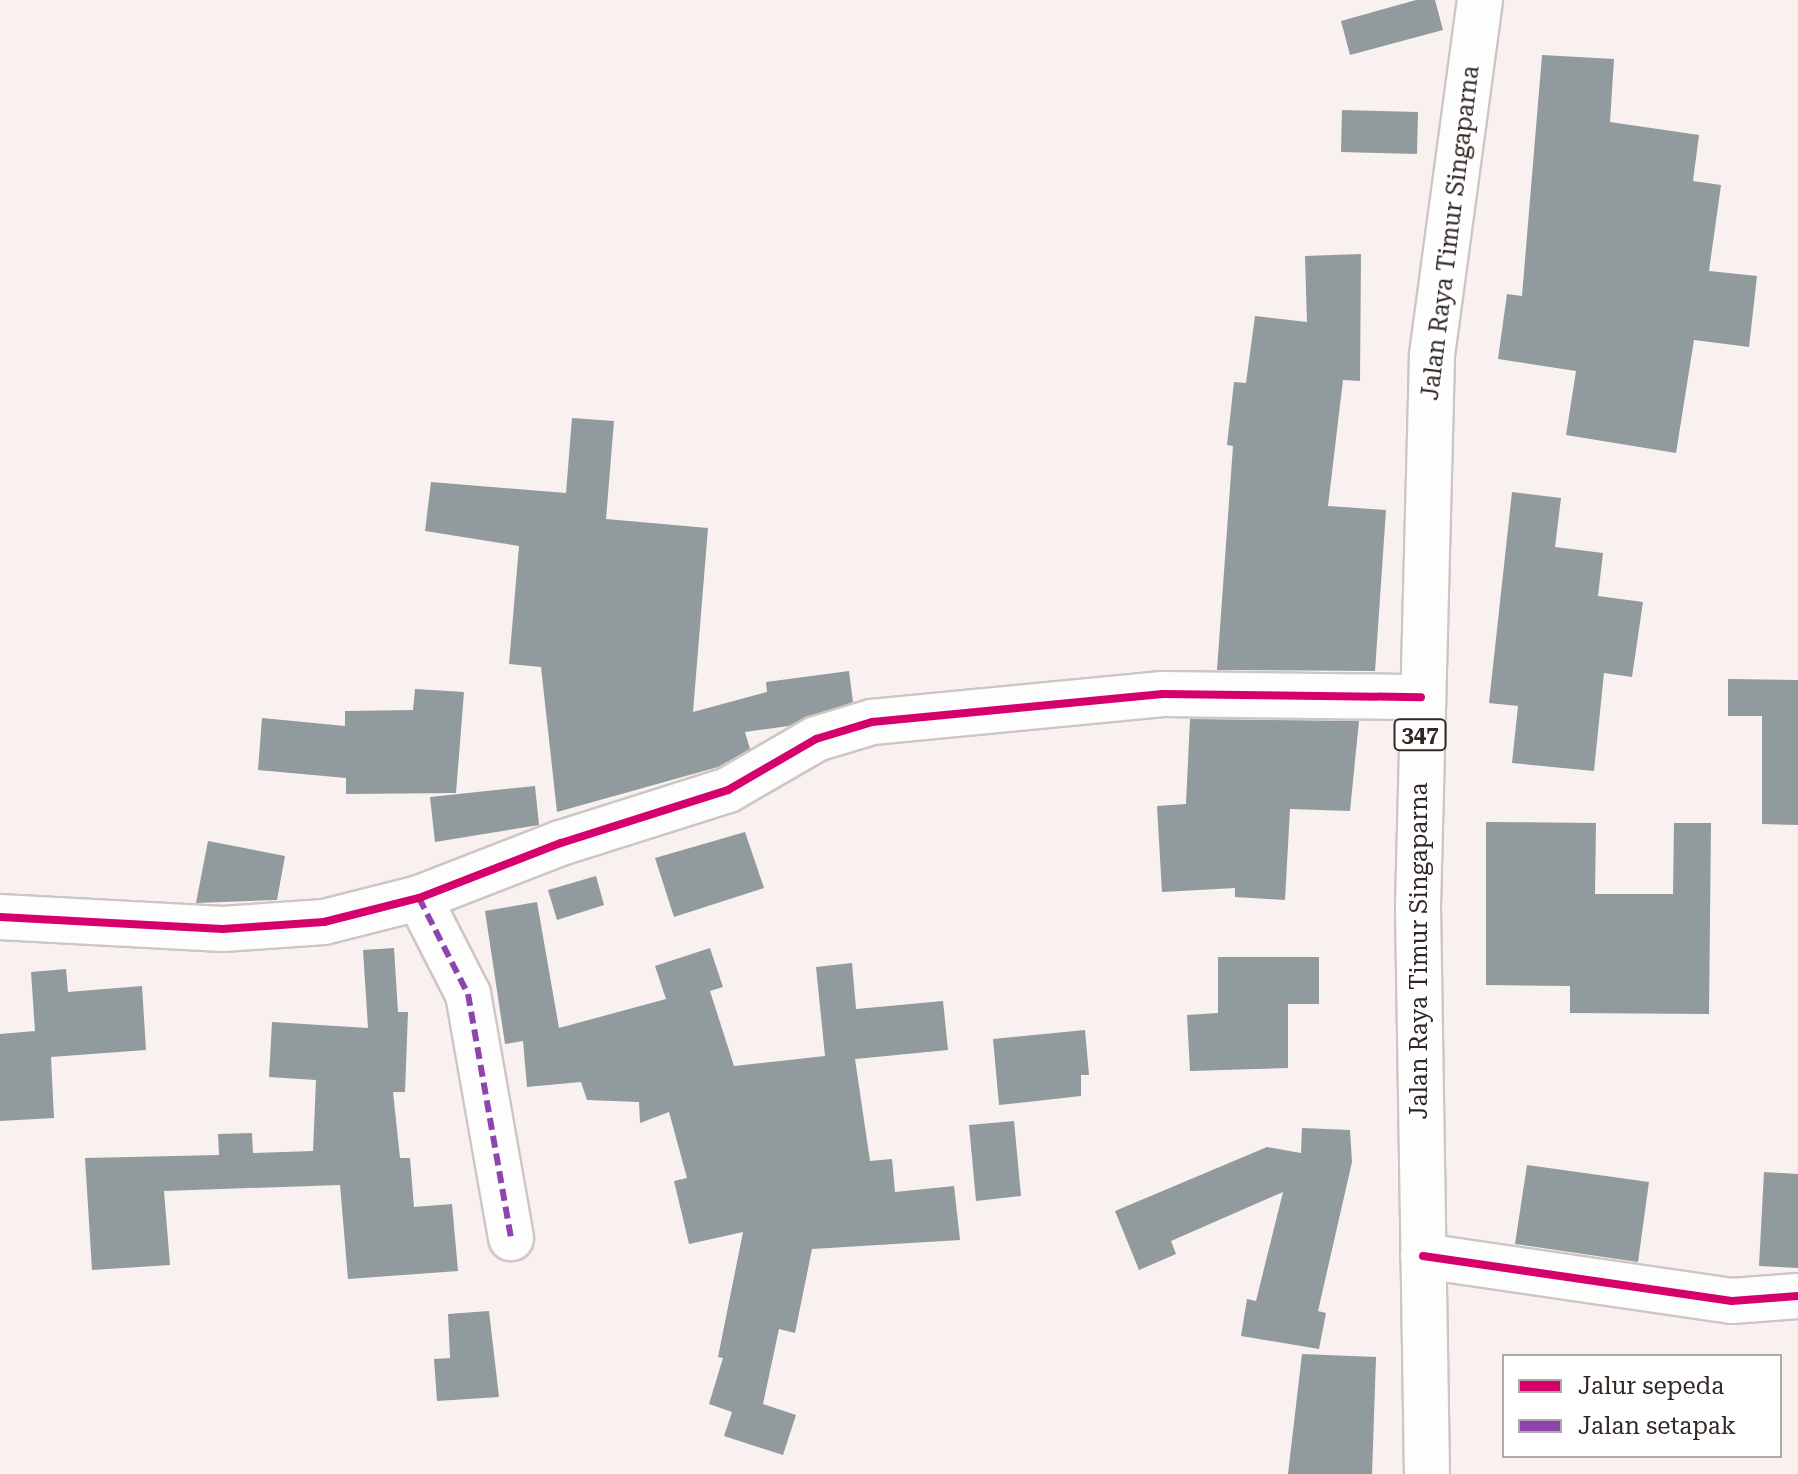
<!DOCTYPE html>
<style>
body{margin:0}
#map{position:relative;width:1798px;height:1474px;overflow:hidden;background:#f8f1ef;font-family:"Roboto Serif",serif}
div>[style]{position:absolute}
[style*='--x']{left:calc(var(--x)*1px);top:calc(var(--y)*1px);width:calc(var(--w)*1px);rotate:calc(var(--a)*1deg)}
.building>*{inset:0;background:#919a9c}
.roads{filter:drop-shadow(2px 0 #cec6c2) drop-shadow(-2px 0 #cec6c2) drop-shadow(0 2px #cec6c2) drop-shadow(0 -2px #cec6c2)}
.street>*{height:44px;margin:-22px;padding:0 22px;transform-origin:22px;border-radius:22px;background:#fefdfd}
.primary>*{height:44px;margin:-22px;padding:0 22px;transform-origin:22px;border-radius:22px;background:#fefdfd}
.quiet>*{height:6px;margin-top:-3px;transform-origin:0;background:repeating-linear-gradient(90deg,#8e44ad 0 12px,transparent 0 18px)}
.cycleway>*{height:8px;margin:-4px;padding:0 4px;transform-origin:4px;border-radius:4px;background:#d6006c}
span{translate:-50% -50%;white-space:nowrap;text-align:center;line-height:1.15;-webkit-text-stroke:8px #fff;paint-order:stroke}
.shield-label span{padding:2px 6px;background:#fff;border:2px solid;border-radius:6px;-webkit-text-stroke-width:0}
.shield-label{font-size:22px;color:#322722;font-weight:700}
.street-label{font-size:24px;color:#322722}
.legend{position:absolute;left:1502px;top:1354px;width:280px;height:104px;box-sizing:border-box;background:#fff;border:2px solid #ada9a7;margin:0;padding:10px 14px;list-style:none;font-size:24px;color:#322722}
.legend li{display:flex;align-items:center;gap:16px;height:40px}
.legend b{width:40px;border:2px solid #ada9a7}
</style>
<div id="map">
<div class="building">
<i style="clip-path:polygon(1416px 0,1435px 0,1443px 30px,1350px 55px,1341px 21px)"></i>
<i style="clip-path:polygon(1542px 55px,1614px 59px,1610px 122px,1699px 135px,1693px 181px,1721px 185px,1709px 271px,1757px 276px,1749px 347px,1694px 340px,1676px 453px,1566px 435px,1576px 371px,1498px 359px,1507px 294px,1522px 296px)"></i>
<i style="clip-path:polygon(1342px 110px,1418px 112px,1417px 154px,1341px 152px)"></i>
<i style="clip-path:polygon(1361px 254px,1360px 381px,1343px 380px,1328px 506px,1386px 510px,1375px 671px,1217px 670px,1233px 446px,1227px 445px,1234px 382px,1246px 383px,1255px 316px,1307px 322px,1305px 256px)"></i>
<i style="clip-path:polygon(572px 418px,614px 421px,606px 519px,708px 528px,693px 712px,767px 692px,766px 682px,849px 671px,853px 702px,788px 726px,745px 732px,750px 749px,718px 767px,557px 812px,541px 667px,509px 664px,519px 546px,425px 531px,431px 482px,566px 493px)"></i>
<i style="clip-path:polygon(1512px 492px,1561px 498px,1555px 547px,1603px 553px,1598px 596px,1643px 602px,1632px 677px,1604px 673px,1594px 771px,1512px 763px,1518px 706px,1489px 703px)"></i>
<i style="clip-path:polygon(1728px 679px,1798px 680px,1798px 825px,1762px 824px,1762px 716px,1728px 716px)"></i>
<i style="clip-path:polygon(415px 689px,464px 692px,456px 793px,346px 794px,346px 778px,258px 770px,262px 718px,345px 726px,345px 711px,413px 710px)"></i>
<i style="clip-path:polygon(1190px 719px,1359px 721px,1350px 811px,1290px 809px,1285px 900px,1235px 897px,1235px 888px,1162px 892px,1157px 806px,1186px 804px)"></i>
<i style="clip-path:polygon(535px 786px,539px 825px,435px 842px,430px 797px)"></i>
<i style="clip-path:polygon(1486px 822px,1596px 823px,1595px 894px,1673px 894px,1674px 823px,1711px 823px,1709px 1014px,1570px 1013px,1570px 986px,1486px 985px)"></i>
<i style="clip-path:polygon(745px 832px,764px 888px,674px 917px,655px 858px)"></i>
<i style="clip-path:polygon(208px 841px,285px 856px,277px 900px,196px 903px)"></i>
<i style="clip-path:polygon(596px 876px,604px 905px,557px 920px,548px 890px)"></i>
<i style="clip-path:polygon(537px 902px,559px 1028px,666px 999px,655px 966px,710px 948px,723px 987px,710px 991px,734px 1066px,825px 1056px,816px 967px,852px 963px,856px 1009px,943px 1001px,948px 1050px,855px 1059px,870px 1161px,892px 1159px,895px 1192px,954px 1186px,960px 1240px,812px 1249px,795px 1333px,779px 1329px,763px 1404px,796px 1415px,783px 1455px,724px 1436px,732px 1412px,709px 1404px,723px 1358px,718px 1357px,743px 1232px,689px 1244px,674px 1181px,687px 1178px,669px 1112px,640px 1123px,639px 1102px,587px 1100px,581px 1082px,527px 1087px,523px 1041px,505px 1044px,485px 911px)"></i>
<i style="clip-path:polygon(394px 948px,398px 1012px,408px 1012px,405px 1092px,393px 1092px,400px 1158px,410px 1158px,414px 1207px,452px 1204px,458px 1271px,348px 1279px,340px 1185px,164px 1191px,170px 1265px,92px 1270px,85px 1158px,219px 1155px,218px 1134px,252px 1133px,253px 1153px,313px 1151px,316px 1080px,269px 1077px,272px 1022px,368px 1028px,363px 950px)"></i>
<i style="clip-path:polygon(1218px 957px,1319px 957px,1319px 1004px,1288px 1004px,1288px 1068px,1190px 1071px,1187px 1015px,1218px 1013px)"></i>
<i style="clip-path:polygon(66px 969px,68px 992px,142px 986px,146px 1050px,51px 1057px,54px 1118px,0 1121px,0 1034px,35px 1031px,31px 972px)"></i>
<i style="clip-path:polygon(1085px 1030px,1089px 1075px,1081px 1075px,1081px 1096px,999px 1105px,993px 1039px)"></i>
<i style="clip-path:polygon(1014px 1121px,1021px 1196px,976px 1201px,969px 1125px)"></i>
<i style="clip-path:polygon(1302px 1128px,1350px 1130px,1352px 1162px,1318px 1311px,1326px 1313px,1319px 1349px,1241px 1336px,1247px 1299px,1256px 1301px,1283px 1192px,1171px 1241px,1176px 1254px,1139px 1270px,1115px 1211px,1267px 1147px,1301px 1153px)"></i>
<i style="clip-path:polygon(1527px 1165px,1649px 1182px,1638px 1262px,1515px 1244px)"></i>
<i style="clip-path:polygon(1764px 1172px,1798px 1174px,1798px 1268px,1759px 1266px)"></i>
<i style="clip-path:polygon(489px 1311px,499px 1397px,437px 1401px,434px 1359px,450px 1358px,448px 1314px)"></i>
<i style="clip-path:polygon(1302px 1354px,1376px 1357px,1372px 1474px,1288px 1474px)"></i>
</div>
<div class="roads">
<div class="street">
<i style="--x:419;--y:898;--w:108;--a:63"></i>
<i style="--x:468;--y:994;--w:248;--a:80"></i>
<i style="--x:0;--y:917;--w:223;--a:3.1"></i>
<i style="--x:223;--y:929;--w:101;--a:-4"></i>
<i style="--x:324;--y:922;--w:98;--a:-14.2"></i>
<i style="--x:419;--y:898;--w:152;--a:-21.2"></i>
<i style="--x:561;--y:843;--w:175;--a:-17.6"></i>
<i style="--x:728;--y:790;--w:102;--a:-30.1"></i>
<i style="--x:816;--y:739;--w:59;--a:-16.9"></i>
<i style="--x:872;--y:722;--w:292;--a:-5.5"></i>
<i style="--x:1163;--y:694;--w:258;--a:0.7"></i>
<i style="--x:1423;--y:1256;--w:312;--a:8.3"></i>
<i style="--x:1732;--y:1301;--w:66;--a:-4.3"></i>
</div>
<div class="primary">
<i style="--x:1427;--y:1474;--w:568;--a:-90.91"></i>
<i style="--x:1418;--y:906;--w:551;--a:-88.54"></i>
<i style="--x:1432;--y:355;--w:358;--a:-82.3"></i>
</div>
</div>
<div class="quiet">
<i style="--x:419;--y:898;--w:108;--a:63"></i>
<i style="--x:468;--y:994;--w:248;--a:80"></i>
</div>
<div class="cycleway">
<i style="--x:0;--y:917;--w:223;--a:3.1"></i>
<i style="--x:223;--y:929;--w:101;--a:-4"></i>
<i style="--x:324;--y:922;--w:98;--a:-14.2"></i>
<i style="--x:419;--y:898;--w:152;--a:-21.2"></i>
<i style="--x:561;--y:843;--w:175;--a:-17.6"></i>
<i style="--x:728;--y:790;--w:102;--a:-30.1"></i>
<i style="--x:816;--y:739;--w:59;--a:-16.9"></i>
<i style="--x:872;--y:722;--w:292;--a:-5.5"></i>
<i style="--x:1163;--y:694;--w:258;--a:0.7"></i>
<i style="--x:1423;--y:1256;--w:312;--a:8.3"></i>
<i style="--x:1732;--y:1301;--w:66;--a:-4.3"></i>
</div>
<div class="shield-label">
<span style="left:1420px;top:735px">347</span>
</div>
<div class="street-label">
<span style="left:1451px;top:233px;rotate:-83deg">Jalan Raya Timur Singaparna</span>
<span style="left:1420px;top:951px;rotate:-90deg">Jalan Raya Timur Singaparna</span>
</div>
<ul class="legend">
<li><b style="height:10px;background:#d6006c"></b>Jalur sepeda</li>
<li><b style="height:10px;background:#8e44ad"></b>Jalan setapak</li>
</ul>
</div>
